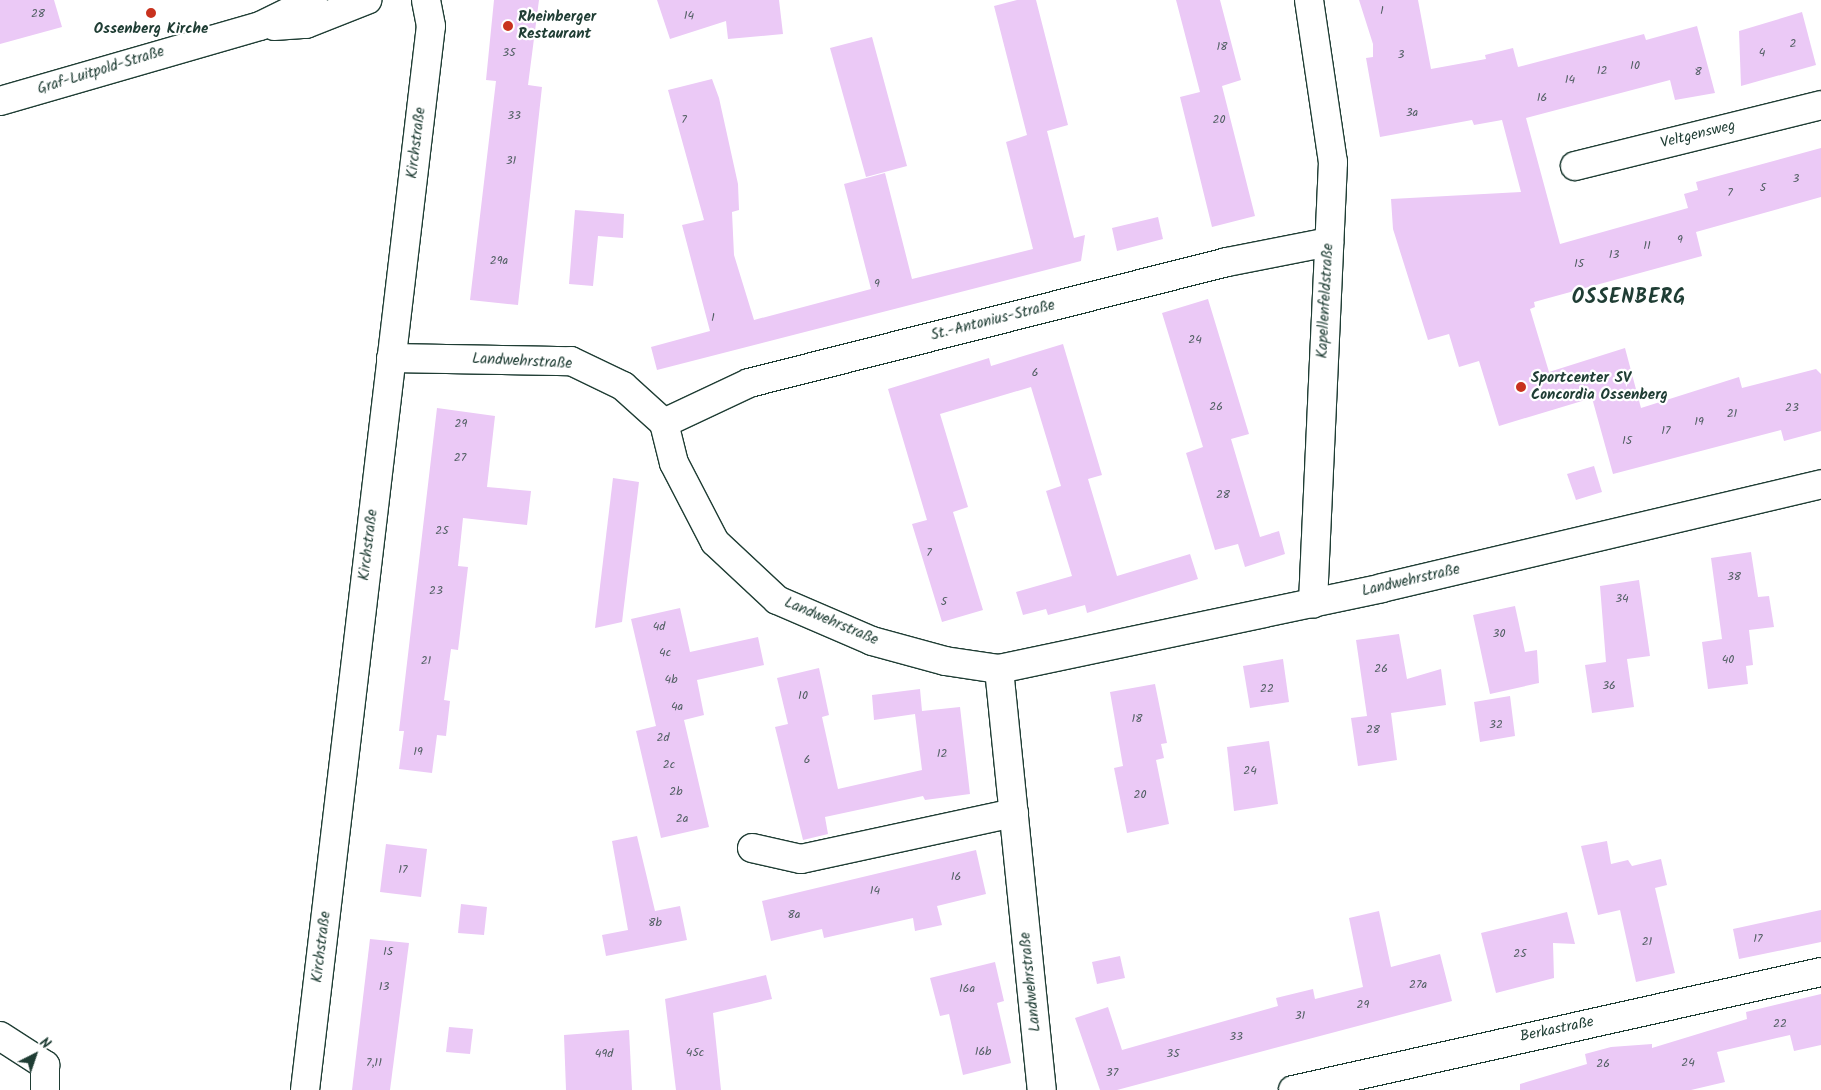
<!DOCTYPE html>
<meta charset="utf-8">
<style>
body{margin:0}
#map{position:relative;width:1821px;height:1090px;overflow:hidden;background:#fff;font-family:Kalam,sans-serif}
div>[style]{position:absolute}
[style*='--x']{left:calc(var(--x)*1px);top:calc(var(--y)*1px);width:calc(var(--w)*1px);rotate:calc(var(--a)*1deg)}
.building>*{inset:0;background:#ebc9f6}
.roads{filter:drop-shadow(1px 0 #1f3d34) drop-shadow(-1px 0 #1f3d34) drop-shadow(0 1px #1f3d34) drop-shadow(0 -1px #1f3d34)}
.minor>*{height:28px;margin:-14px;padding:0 14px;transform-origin:14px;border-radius:14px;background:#fff}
.dots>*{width:14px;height:14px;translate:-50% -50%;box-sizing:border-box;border:2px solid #fff;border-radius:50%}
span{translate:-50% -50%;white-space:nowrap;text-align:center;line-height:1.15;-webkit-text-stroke:4.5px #fff;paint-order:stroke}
.number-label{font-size:12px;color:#526064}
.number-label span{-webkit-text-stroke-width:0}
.poi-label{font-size:15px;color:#1f3d34;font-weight:700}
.left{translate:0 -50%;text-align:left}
.street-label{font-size:15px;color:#1f3d34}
.district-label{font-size:20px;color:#1f3d34;font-weight:700;letter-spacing:1px}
.north{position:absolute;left:10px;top:1030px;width:50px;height:50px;-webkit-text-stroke:4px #fff;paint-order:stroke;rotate:41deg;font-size:14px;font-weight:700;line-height:20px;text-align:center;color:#1f3d34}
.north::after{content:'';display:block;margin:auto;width:18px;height:22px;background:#1f3d34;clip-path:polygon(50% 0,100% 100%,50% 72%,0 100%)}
</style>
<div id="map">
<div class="building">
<i style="clip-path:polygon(0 0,54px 0,62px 27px,0 44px)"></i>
<i style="clip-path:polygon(494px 0,539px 0,528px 85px,542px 87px,518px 305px,470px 300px,496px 81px,486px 80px)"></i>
<i style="clip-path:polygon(657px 0,779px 0,783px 34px,728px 39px,726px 21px,670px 39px)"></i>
<i style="clip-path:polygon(1017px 0,1036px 0,1068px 125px,1047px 131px,1074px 238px,1085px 235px,1081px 261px,657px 370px,651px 347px,710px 331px,682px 225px,704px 220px,668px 90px,712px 79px,719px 98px,738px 184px,739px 210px,732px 212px,734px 255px,754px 320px,871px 289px,844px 184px,885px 173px,912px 279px,973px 264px,1033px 249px,1006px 142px,1027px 135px,994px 6px)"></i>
<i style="clip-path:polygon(1176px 0,1220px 0,1241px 80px,1222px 86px,1255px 216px,1212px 227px,1180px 97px,1200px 92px)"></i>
<i style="clip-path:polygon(1359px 0,1418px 0,1431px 69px,1486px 59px,1485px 55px,1513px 48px,1518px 67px,1644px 34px,1646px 40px,1697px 26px,1715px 93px,1675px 100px,1670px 80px,1526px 118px,1560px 244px,1688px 208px,1684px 194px,1698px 190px,1696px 182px,1821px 148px,1821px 197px,1696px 232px,1702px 256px,1534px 302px,1535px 307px,1530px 309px,1549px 372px,1625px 348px,1641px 408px,1739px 377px,1742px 388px,1816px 369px,1821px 374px,1821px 431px,1784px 441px,1781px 430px,1613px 474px,1592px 398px,1499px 426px,1479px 361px,1459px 367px,1449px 334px,1428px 340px,1393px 229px,1391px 199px,1521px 192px,1502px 120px,1474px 125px,1472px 120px,1380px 137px,1366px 58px,1373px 57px,1373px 44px)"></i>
<i style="clip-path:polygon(1802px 12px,1816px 65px,1741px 86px,1739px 31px)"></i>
<i style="clip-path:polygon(872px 37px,907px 166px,866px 177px,830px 48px)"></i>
<i style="clip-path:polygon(575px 210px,624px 214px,623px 238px,598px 236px,593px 286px,569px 284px)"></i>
<i style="clip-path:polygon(1158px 217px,1163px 239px,1117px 251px,1112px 228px)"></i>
<i style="clip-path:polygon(1208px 299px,1249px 434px,1231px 439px,1260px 537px,1279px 531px,1285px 554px,1245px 567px,1238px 544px,1215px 550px,1186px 453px,1203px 447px,1162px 313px)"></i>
<i style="clip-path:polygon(1063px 344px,1102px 475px,1088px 479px,1117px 576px,1190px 554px,1198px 579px,1087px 613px,1085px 605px,1048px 615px,1046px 609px,1023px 615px,1016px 592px,1072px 576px,1046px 491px,1061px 486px,1031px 387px,940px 414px,968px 507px,953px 512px,983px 610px,942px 622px,912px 524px,927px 520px,888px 389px,989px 358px,991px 366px)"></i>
<i style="clip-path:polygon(437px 408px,495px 416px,487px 487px,531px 491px,527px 525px,463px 518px,458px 566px,468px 567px,458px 650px,451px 649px,444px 700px,450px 701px,446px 736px,437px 735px,432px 773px,399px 769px,404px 731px,399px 731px)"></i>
<i style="clip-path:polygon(1594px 466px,1602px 492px,1576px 500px,1567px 474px)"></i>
<i style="clip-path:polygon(613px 478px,639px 482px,622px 622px,595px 628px)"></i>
<i style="clip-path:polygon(1751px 552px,1758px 597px,1769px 596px,1774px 627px,1749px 630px,1753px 665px,1746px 666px,1748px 684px,1708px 689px,1702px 642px,1722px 639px,1711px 558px)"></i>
<i style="clip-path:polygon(1639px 580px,1650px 656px,1627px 659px,1634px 707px,1592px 713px,1585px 665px,1606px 662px,1600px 586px)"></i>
<i style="clip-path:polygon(1515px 606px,1525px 652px,1537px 650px,1539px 683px,1490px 694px,1473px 615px)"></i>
<i style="clip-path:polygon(680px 608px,690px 652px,758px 637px,764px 665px,697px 680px,704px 715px,684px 720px,709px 827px,661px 838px,636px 731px,656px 726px,631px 619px)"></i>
<i style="clip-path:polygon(1399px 634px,1407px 679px,1441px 669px,1446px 705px,1391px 713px,1397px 760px,1358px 766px,1351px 718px,1367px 716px,1356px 640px)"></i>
<i style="clip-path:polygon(1283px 659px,1289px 702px,1250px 708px,1243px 666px)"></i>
<i style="clip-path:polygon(819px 668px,829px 715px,822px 717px,838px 789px,922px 770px,915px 714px,874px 720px,872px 695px,920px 689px,922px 711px,960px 707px,970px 794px,925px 800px,923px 796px,825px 817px,828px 834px,803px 840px,775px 727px,788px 724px,777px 678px)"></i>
<i style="clip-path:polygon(1155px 684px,1167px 743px,1161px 744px,1164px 758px,1156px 760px,1169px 824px,1127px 833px,1114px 768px,1123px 766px,1110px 692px)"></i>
<i style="clip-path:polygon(1510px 696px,1515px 736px,1480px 742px,1474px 702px)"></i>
<i style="clip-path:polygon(1269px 741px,1278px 804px,1234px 811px,1227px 747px)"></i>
<i style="clip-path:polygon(637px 836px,655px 911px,680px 906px,687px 940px,606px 956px,602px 935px,628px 930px,612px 841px)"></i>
<i style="clip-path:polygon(1607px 841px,1611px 864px,1628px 860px,1632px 866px,1661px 859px,1667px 885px,1655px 888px,1675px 973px,1636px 982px,1620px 910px,1598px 915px,1581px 846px)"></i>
<i style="clip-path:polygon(386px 844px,427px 849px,421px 897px,380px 892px)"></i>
<i style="clip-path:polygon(976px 850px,986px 894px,937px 906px,942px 925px,915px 931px,913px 918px,824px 938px,822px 929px,771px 941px,762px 901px)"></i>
<i style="clip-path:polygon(461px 904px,487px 907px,484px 935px,458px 933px)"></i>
<i style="clip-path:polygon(1821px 910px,1821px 942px,1739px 959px,1733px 929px)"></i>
<i style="clip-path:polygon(1379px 911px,1391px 967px,1440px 954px,1452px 1001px,1117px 1090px,1100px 1090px,1075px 1018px,1108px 1007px,1122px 1050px,1278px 1006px,1276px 998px,1313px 989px,1315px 999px,1363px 987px,1349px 918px)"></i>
<i style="clip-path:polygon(1567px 912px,1575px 944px,1553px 943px,1554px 978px,1496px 993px,1481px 933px)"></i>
<i style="clip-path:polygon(370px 939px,409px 943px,390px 1090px,352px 1090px)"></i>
<i style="clip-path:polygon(1120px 956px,1125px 978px,1097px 984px,1092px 962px)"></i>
<i style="clip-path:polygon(995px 962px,1004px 1001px,997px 1003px,1011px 1063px,963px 1075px,949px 1014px,940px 1016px,930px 978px)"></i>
<i style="clip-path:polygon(766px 975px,772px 999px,713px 1013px,721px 1090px,676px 1090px,665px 999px)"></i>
<i style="clip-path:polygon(1821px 994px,1821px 1045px,1794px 1051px,1790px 1035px,1717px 1052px,1725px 1082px,1691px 1090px,1520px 1090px,1520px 1084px,1587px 1064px,1585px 1054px,1611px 1047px,1652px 1044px,1652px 1048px,1747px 1019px,1746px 1012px)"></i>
<i style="clip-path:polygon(449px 1027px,473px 1029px,470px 1054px,446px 1052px)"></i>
<i style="clip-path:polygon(629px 1030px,632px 1090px,566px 1090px,564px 1035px)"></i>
</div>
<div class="roads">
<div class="minor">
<i style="--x:1309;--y:0;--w:164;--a:81.6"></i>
<i style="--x:1333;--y:162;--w:442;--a:92.6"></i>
<i style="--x:274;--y:26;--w:32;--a:-4"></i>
<i style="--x:306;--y:24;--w:66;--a:-21.5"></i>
<i style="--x:0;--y:101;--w:271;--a:-16.1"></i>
<i style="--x:260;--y:26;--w:59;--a:-26.1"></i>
<i style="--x:1575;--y:166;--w:253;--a:-13.9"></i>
<i style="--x:391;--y:358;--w:180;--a:1"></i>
<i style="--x:571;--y:361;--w:58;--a:25.7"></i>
<i style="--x:623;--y:386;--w:55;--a:42.1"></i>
<i style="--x:664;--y:423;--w:41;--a:76"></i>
<i style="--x:674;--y:463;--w:89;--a:62.6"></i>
<i style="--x:715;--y:542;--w:85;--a:43.1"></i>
<i style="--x:777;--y:600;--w:103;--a:23.3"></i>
<i style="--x:872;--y:641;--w:76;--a:15.3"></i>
<i style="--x:945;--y:661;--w:55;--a:8.4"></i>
<i style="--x:999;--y:669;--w:391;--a:-11.9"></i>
<i style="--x:1382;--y:588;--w:451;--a:-13.3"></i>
<i style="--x:664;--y:423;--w:94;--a:-25.2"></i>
<i style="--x:749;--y:383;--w:493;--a:-14.2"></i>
<i style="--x:1227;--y:262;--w:104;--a:-11.1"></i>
<i style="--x:999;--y:669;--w:423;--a:84.2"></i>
<i style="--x:752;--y:848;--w:50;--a:12.7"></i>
<i style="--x:801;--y:859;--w:218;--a:-12.2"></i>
<i style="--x:0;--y:1036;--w:54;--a:32.8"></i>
<i style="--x:45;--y:1065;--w:25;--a:90"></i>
<i style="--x:305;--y:1090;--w:1071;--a:-83.25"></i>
<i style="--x:431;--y:26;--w:26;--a:-101"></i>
<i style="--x:1293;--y:1090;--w:541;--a:-12.6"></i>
</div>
</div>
<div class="dots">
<i style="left:151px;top:13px;background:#c8321e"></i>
<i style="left:508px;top:26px;background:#c8321e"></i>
<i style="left:1521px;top:387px;background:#c8321e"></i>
</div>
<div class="number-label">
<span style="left:1382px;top:11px">1</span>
<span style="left:38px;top:14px">28</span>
<span style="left:689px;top:16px">14</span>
<span style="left:1793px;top:44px">2</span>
<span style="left:1222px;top:47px">18</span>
<span style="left:509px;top:53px">35</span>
<span style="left:1762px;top:53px">4</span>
<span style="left:1401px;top:55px">3</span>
<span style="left:1635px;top:66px">10</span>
<span style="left:1602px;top:71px">12</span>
<span style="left:1698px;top:72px">8</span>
<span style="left:1570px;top:80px">14</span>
<span style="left:1542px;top:98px">16</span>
<span style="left:1412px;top:113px">3a</span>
<span style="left:514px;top:116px">33</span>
<span style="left:684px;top:120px">7</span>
<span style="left:1219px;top:120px">20</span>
<span style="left:511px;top:161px">31</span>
<span style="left:1796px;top:179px">3</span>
<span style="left:1763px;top:188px">5</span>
<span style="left:1730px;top:193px">7</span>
<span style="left:1680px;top:240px">9</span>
<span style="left:1647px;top:246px">11</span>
<span style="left:1614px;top:255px">13</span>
<span style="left:499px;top:261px">29a</span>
<span style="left:1579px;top:264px">15</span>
<span style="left:877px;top:284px">9</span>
<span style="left:713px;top:318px">1</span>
<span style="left:1195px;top:340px">24</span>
<span style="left:1035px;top:373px">6</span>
<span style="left:1216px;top:407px">26</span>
<span style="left:1792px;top:408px">23</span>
<span style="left:1732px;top:414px">21</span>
<span style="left:1699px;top:422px">19</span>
<span style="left:461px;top:424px">29</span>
<span style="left:1666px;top:431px">17</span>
<span style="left:1627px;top:441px">15</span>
<span style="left:460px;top:458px">27</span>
<span style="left:1223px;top:495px">28</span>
<span style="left:442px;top:531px">25</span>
<span style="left:929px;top:553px">7</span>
<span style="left:1734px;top:577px">38</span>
<span style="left:436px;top:591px">23</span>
<span style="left:1622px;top:599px">34</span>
<span style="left:944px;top:602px">5</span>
<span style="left:659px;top:627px">4d</span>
<span style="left:1499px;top:634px">30</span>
<span style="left:665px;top:653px">4c</span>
<span style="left:1728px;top:660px">40</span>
<span style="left:426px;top:661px">21</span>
<span style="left:1381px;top:669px">26</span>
<span style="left:671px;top:680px">4b</span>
<span style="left:1609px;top:686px">36</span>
<span style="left:1267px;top:689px">22</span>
<span style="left:803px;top:696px">10</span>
<span style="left:677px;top:707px">4a</span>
<span style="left:1137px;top:719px">18</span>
<span style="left:1496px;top:725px">32</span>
<span style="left:1373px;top:730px">28</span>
<span style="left:663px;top:738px">2d</span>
<span style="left:418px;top:752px">19</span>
<span style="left:942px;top:754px">12</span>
<span style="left:807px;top:760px">6</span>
<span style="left:669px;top:765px">2c</span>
<span style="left:1250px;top:771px">24</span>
<span style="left:676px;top:792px">2b</span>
<span style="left:1140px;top:795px">20</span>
<span style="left:682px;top:819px">2a</span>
<span style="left:403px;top:870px">17</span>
<span style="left:956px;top:877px">16</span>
<span style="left:875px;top:891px">14</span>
<span style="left:794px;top:915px">8a</span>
<span style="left:655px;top:923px">8b</span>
<span style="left:1758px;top:939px">17</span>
<span style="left:1647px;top:942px">21</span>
<span style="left:388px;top:952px">15</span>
<span style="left:1520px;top:954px">25</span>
<span style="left:1418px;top:985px">27a</span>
<span style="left:384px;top:987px">13</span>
<span style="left:967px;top:989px">16a</span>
<span style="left:1363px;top:1005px">29</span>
<span style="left:1300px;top:1016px">31</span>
<span style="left:1780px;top:1024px">22</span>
<span style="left:1236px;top:1037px">33</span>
<span style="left:983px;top:1052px">16b</span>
<span style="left:695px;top:1053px">45c</span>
<span style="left:604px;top:1054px">49d</span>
<span style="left:1173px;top:1054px">35</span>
<span style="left:374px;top:1063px">7,11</span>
<span style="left:1688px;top:1063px">24</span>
<span style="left:1603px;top:1064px">26</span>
<span style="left:1112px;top:1073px">37</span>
</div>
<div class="poi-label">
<span class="left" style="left:518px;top:26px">Rheinberger<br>Restaurant</span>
<span style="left:151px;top:30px">Ossenberg Kirche</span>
<span class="left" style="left:1531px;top:387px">Sportcenter SV<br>Concordia Ossenberg</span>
</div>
<div class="street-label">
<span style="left:101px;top:71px;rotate:-17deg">Graf-Luitpold-Straße</span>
<span style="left:1698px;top:135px;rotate:-14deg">Veltgensweg</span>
<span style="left:417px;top:143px;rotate:-83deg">Kirchstraße</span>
<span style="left:1326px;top:301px;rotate:-87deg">Kapellenfeldstraße</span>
<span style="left:993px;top:321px;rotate:-14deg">St.-Antonius-Straße</span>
<span style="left:522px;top:362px;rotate:3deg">Landwehrstraße</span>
<span style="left:369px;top:545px;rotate:-83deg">Kirchstraße</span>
<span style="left:1411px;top:581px;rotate:-13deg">Landwehrstraße</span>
<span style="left:831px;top:622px;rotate:23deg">Landwehrstraße</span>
<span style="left:322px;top:947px;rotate:-83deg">Kirchstraße</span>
<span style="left:1031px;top:982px;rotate:-96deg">Landwehrstraße</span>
<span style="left:1557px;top:1030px;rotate:-12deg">Berkastraße</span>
</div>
<div class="district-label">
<span style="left:1629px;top:298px">OSSENBERG</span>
</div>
<div class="north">N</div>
</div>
